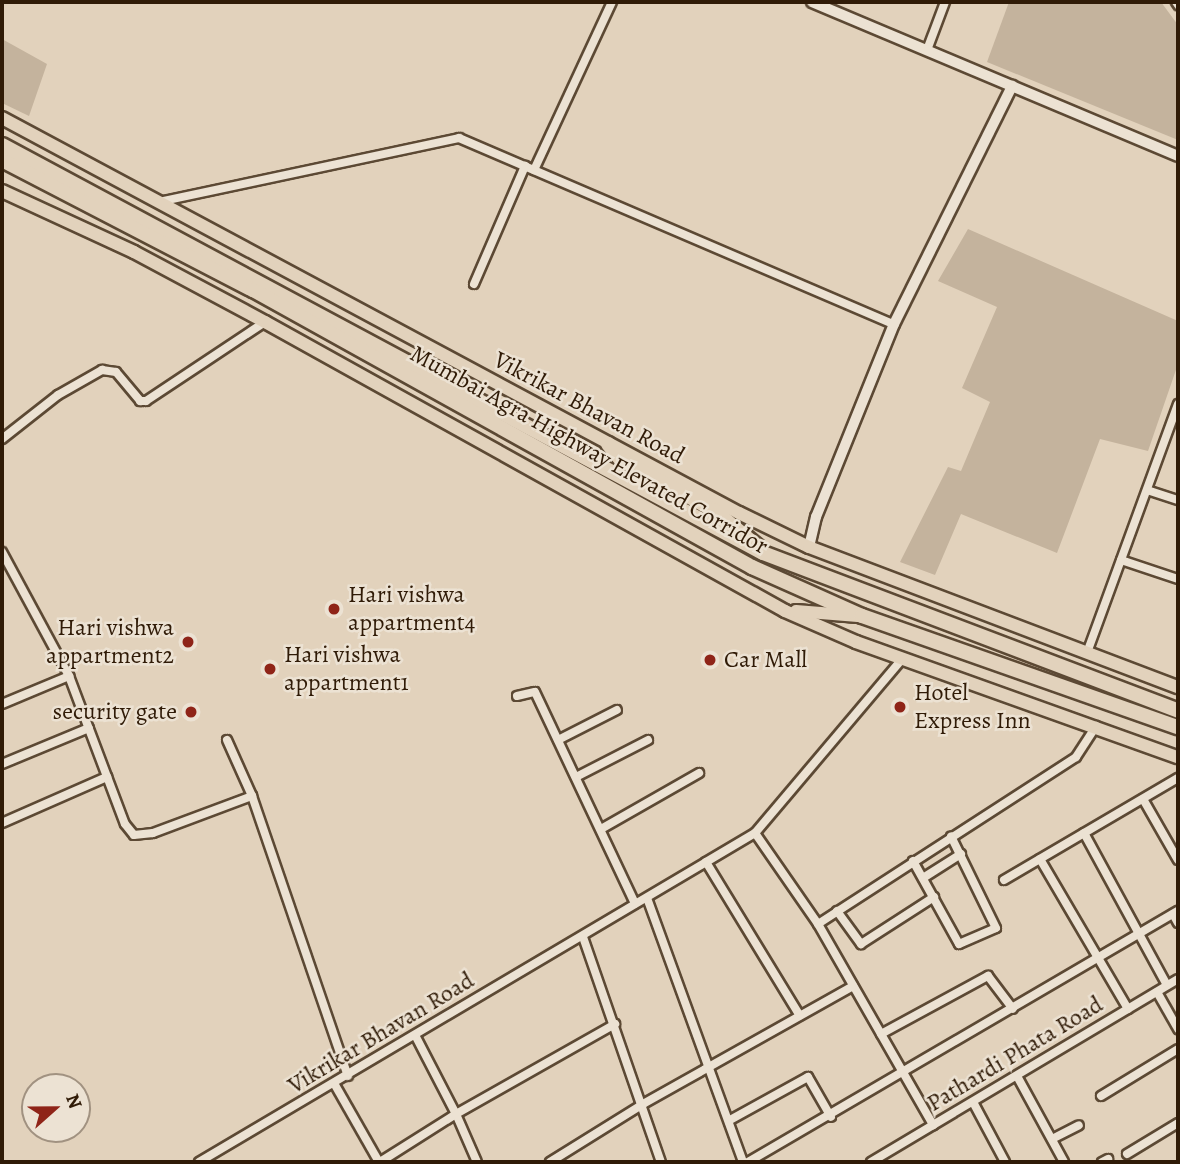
<!DOCTYPE html>
<style>
body{margin:0}
#map{position:relative;width:1180px;height:1164px;overflow:hidden;background:#e2d2bc;font-family:Alegreya,serif}
div>[style]{position:absolute}
[style*='--x']{left:calc(var(--x)*1px);top:calc(var(--y)*1px);width:calc(var(--w)*1px);rotate:calc(var(--a)*1deg)}
.green>*{inset:0;background:#c4b39d}
.roads{filter:drop-shadow(2px 0 #5c4934) drop-shadow(-2px 0 #5c4934) drop-shadow(0 2px #5c4934) drop-shadow(0 -2px #5c4934)}
.minor>*{height:8px;margin:-4px;padding:0 4px;transform-origin:4px;border-radius:4px;background:#ece2d3}
.tertiary>*{height:10px;margin:-5px;padding:0 5px;transform-origin:5px;border-radius:5px;background:#ece2d3}
.primary>*{height:12px;margin:-6px;padding:0 6px;transform-origin:6px;border-radius:6px;background:#e2d2bc}
.motorway>*{height:14px;margin:-7px;padding:0 7px;transform-origin:7px;border-radius:7px;background:#e2d2bc}
.dots>*{width:19px;height:19px;translate:-50% -50%;box-sizing:border-box;border:4px solid #ece2d3;border-radius:50%}
span{translate:-50% -50%;white-space:nowrap;text-align:center;line-height:1.15;-webkit-text-stroke:5px #ece2d3;paint-order:stroke}
.street-label{font-size:24px;color:#301b07}
.poi-label{font-size:24px;color:#301b07}
.left{translate:0 -50%;text-align:left}
.right{translate:-100% -50%;text-align:right}
.frame{position:absolute;inset:0;border:4px solid #301b07;pointer-events:none}
.north{position:absolute;left:21px;top:1073px;width:70px;height:70px;box-sizing:border-box;background:#ece2d3;border:2px solid #a19281;border-radius:50%;rotate:69deg;font-size:19px;font-weight:700;line-height:28px;text-align:center;color:#301b07}
.north::after{content:'';display:block;margin:auto;width:24px;height:32px;background:#8f2418;clip-path:polygon(50% 0,100% 100%,50% 72%,0 100%)}
</style>
<div id="map">
<div class="green">
<i style="clip-path:polygon(1009px 2px,1161px 2px,1178px 25px,1178px 140px,987px 62px)"></i>
<i style="clip-path:polygon(2px 39px,47px 64px,29px 116px,2px 103px)"></i>
<i style="clip-path:polygon(968px 229px,1178px 321px,1178px 364px,1148px 451px,1100px 439px,1057px 553px,961px 514px,935px 575px,900px 562px,948px 467px,961px 471px,990px 402px,962px 388px,997px 307px,938px 281px)"></i>
</div>
<div class="roads">
<div class="minor">
<i style="--x:1176;--y:2;--w:4;--a:56"></i>
<i style="--x:927;--y:50;--w:51;--a:-69.4"></i>
<i style="--x:534;--y:170;--w:185;--a:-65.1"></i>
<i style="--x:163;--y:201;--w:303;--a:-12"></i>
<i style="--x:459;--y:138;--w:473;--a:23.2"></i>
<i style="--x:474;--y:284;--w:129;--a:-66.6"></i>
<i style="--x:2;--y:439;--w:71;--a:-38.2"></i>
<i style="--x:58;--y:395;--w:51;--a:-29.6"></i>
<i style="--x:102;--y:370;--w:14;--a:8"></i>
<i style="--x:116;--y:372;--w:38;--a:50"></i>
<i style="--x:140;--y:401;--w:6;--a:0"></i>
<i style="--x:146;--y:401;--w:143;--a:-33.6"></i>
<i style="--x:1147;--y:490;--w:33;--a:18"></i>
<i style="--x:2;--y:552;--w:141;--a:61.6"></i>
<i style="--x:69;--y:676;--w:158;--a:69.3"></i>
<i style="--x:125;--y:824;--w:14;--a:51"></i>
<i style="--x:134;--y:835;--w:19;--a:-6"></i>
<i style="--x:153;--y:833;--w:106;--a:-20.5"></i>
<i style="--x:1121;--y:560;--w:60;--a:18.4"></i>
<i style="--x:1088;--y:650;--w:262;--a:-69.9"></i>
<i style="--x:517;--y:696;--w:18;--a:-13"></i>
<i style="--x:535;--y:692;--w:234;--a:64.7"></i>
<i style="--x:2;--y:704;--w:73;--a:-22.7"></i>
<i style="--x:227;--y:740;--w:61;--a:65.9"></i>
<i style="--x:252;--y:796;--w:296;--a:71.1"></i>
<i style="--x:558;--y:740;--w:66;--a:-27"></i>
<i style="--x:2;--y:764;--w:94;--a:-22.5"></i>
<i style="--x:576;--y:777;--w:81;--a:-27.2"></i>
<i style="--x:1143;--y:799;--w:70;--a:60.2"></i>
<i style="--x:2;--y:823;--w:115;--a:-23.7"></i>
<i style="--x:601;--y:829;--w:113;--a:-29.7"></i>
<i style="--x:755;--y:833;--w:111;--a:55.3"></i>
<i style="--x:818;--y:924;--w:232;--a:60.2"></i>
<i style="--x:1084;--y:833;--w:173;--a:61.4"></i>
<i style="--x:1040;--y:859;--w:174;--a:59.6"></i>
<i style="--x:913;--y:861;--w:95;--a:61"></i>
<i style="--x:959;--y:944;--w:40;--a:-23.4"></i>
<i style="--x:996;--y:928;--w:102;--a:-116.1"></i>
<i style="--x:706;--y:862;--w:180;--a:58.6"></i>
<i style="--x:923;--y:878;--w:45;--a:-32.3"></i>
<i style="--x:1004;--y:880;--w:202;--a:-30.4"></i>
<i style="--x:647;--y:898;--w:281;--a:70"></i>
<i style="--x:837;--y:911;--w:41;--a:54"></i>
<i style="--x:861;--y:944;--w:87;--a:-32.8"></i>
<i style="--x:1173;--y:914;--w:10;--a:61"></i>
<i style="--x:818;--y:924;--w:307;--a:-32.9"></i>
<i style="--x:1076;--y:757;--w:37;--a:-57"></i>
<i style="--x:583;--y:937;--w:238;--a:70.9"></i>
<i style="--x:1157;--y:992;--w:43;--a:60.4"></i>
<i style="--x:881;--y:1034;--w:122;--a:-28.5"></i>
<i style="--x:988;--y:976;--w:41;--a:52.9"></i>
<i style="--x:415;--y:1035;--w:89;--a:62.6"></i>
<i style="--x:456;--y:1114;--w:183;--a:-29.5"></i>
<i style="--x:1017;--y:1076;--w:98;--a:61.3"></i>
<i style="--x:335;--y:1085;--w:89;--a:60.3"></i>
<i style="--x:1101;--y:1096;--w:90;--a:-31.4"></i>
<i style="--x:973;--y:1102;--w:68;--a:61.9"></i>
<i style="--x:730;--y:1120;--w:89;--a:-28.9"></i>
<i style="--x:808;--y:1077;--w:46;--a:60.1"></i>
<i style="--x:1052;--y:1139;--w:30;--a:-27"></i>
<i style="--x:1127;--y:1154;--w:60;--a:-31.3"></i>
<i style="--x:199;--y:1162;--w:646;--a:-30.61"></i>
<i style="--x:755;--y:833;--w:228;--a:-49.8"></i>
<i style="--x:380;--y:1162;--w:90;--a:-32.3"></i>
<i style="--x:456;--y:1114;--w:52;--a:66.4"></i>
<i style="--x:550;--y:1162;--w:110;--a:-31.9"></i>
<i style="--x:643;--y:1104;--w:241;--a:-29.3"></i>
<i style="--x:748;--y:1162;--w:498;--a:-30.3"></i>
<i style="--x:871;--y:1162;--w:357;--a:-30.8"></i>
<i style="--x:1102;--y:1162;--w:7;--a:-27"></i>
</div>
<div class="tertiary">
<i style="--x:812;--y:2;--w:397;--a:22.8"></i>
<i style="--x:809;--y:547;--w:31;--a:-77"></i>
<i style="--x:816;--y:517;--w:208;--a:-68"></i>
<i style="--x:894;--y:324;--w:266;--a:-63.6"></i>
</div>
<div class="primary">
<i style="--x:2;--y:118;--w:836;--a:28.19"></i>
<i style="--x:739;--y:513;--w:78;--a:25.9"></i>
<i style="--x:809;--y:547;--w:395;--a:20.8"></i>
<i style="--x:2;--y:191;--w:145;--a:24.8"></i>
<i style="--x:134;--y:252;--w:149;--a:28.1"></i>
<i style="--x:265;--y:322;--w:595;--a:29.06"></i>
<i style="--x:785;--y:611;--w:77;--a:23.6"></i>
<i style="--x:856;--y:642;--w:342;--a:19.7"></i>
<i style="--x:796;--y:611;--w:62;--a:4.6"></i>
</div>
<div class="motorway">
<i style="--x:2;--y:145;--w:863;--a:28.2"></i>
<i style="--x:763;--y:553;--w:444;--a:20.8"></i>
<i style="--x:2;--y:160;--w:283;--a:27.4"></i>
<i style="--x:253;--y:290;--w:571;--a:29.04"></i>
<i style="--x:752;--y:567;--w:120;--a:24"></i>
<i style="--x:862;--y:616;--w:335;--a:19.4"></i>
<i style="--x:608;--y:444;--w:21;--a:51"></i>
<i style="--x:621;--y:460;--w:106;--a:28.3"></i>
<i style="--x:714;--y:510;--w:57;--a:40.1"></i>
</div>
</div>
<div class="dots">
<i style="left:334px;top:609px;background:#8f2418"></i>
<i style="left:188px;top:642px;background:#8f2418"></i>
<i style="left:710px;top:660px;background:#8f2418"></i>
<i style="left:270px;top:669px;background:#8f2418"></i>
<i style="left:900px;top:707px;background:#8f2418"></i>
<i style="left:191px;top:712px;background:#8f2418"></i>
</div>
<div class="street-label">
<span style="left:589px;top:408px;rotate:28deg">Vikrikar Bhavan Road</span>
<span style="left:589px;top:450px;rotate:29deg">Mumbai Agra Highway Elevated Corridor</span>
<span style="left:381px;top:1033px;rotate:-31deg">Vikrikar Bhavan Road</span>
<span style="left:1015px;top:1054px;rotate:-31deg">Pathardi Phata Road</span>
</div>
<div class="poi-label">
<span class="left" style="left:348px;top:609px">Hari vishwa<br>appartment4</span>
<span class="right" style="left:174px;top:642px">Hari vishwa<br>appartment2</span>
<span class="left" style="left:284px;top:669px">Hari vishwa<br>appartment1</span>
<span class="left" style="left:724px;top:660px">Car Mall</span>
<span class="left" style="left:914px;top:707px">Hotel<br>Express Inn</span>
<span class="right" style="left:177px;top:712px">security gate</span>
</div>
<div class="frame"></div>
<div class="north">N</div>
</div>
